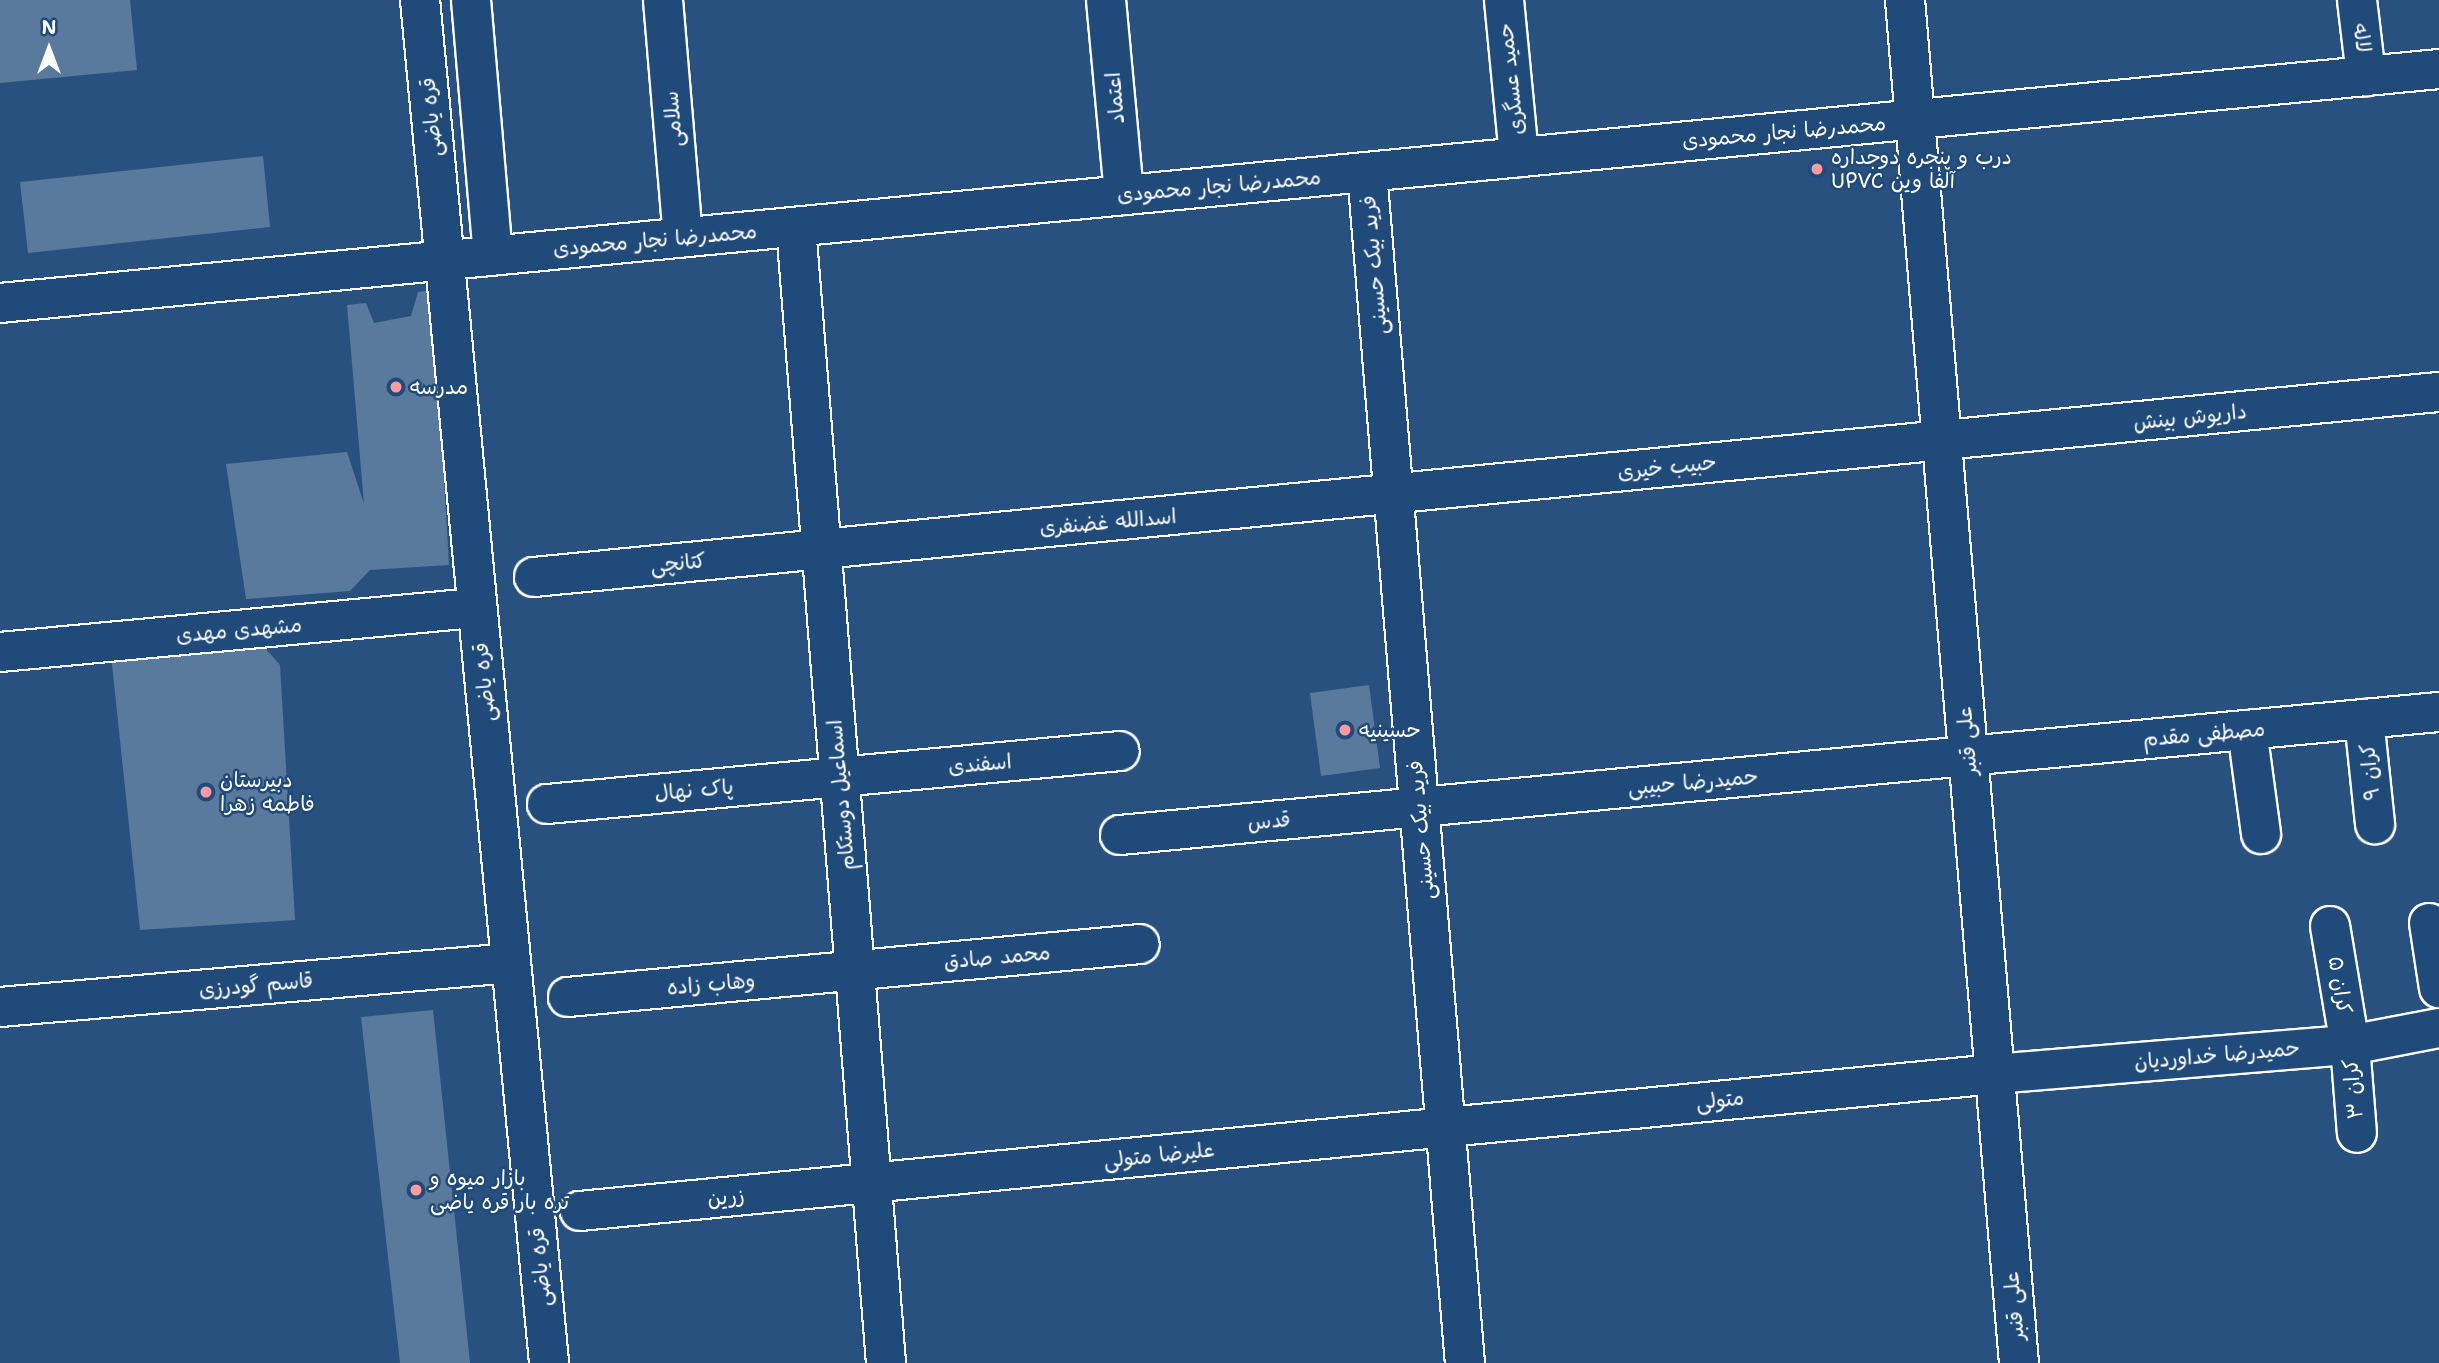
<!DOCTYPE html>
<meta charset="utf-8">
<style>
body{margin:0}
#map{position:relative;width:2439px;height:1363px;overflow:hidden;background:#28517f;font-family:"Shantell Sans","Playpen Sans Arabic",sans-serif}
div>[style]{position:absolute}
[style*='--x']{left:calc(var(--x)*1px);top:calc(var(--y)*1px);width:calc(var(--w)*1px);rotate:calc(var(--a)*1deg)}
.building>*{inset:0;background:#5a7a9d}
.roads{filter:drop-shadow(2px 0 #fff) drop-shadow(-2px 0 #fff) drop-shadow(0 2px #fff) drop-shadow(0 -2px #fff)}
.minor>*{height:38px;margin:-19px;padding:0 19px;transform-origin:19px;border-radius:19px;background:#1f4a7a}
.tertiary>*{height:38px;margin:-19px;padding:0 19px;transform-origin:19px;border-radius:19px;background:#1f4a7a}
.dots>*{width:19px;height:19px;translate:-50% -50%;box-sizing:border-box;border:4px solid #1f4a7a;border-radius:50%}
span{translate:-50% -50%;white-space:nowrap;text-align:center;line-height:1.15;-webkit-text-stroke:5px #1f4a7a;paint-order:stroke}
.street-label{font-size:21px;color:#fff}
.poi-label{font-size:21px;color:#fff}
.left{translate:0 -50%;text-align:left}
.north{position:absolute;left:14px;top:14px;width:70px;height:70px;-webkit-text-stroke:5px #1f4a7a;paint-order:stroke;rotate:0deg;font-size:19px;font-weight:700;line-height:28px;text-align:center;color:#fff}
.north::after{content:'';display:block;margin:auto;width:24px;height:32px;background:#fff;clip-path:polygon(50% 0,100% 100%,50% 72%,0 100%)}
</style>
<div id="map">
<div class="building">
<i style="clip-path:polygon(0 0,130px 0,137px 70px,0 83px)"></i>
<i style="clip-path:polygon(263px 156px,270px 227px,28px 253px,20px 182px)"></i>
<i style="clip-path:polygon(433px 290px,449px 565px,370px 570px,350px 591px,246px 599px,226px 464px,347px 452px,364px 504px,347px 305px,366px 303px,374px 323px,411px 316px,418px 292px)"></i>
<i style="clip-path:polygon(257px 639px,280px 665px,295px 920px,140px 930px,111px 655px)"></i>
<i style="clip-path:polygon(1369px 685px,1380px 768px,1321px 776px,1310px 693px)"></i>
<i style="clip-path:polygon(433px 1010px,470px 1363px,400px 1363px,361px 1017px)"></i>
</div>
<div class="roads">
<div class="minor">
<i style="--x:471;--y:0;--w:256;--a:85.1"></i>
<i style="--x:663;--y:0;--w:238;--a:85.2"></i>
<i style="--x:1106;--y:0;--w:196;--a:84.7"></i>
<i style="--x:1504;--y:0;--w:158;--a:84.5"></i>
<i style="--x:1905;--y:0;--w:1368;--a:85.22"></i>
<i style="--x:2357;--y:0;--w:77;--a:83.2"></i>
<i style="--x:1367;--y:172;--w:1195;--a:85.3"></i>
<i style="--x:796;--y:227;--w:1140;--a:85.47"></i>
<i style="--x:534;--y:577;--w:1914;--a:-5.55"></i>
<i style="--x:0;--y:652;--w:479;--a:-5.3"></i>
<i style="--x:2364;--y:719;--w:106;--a:84"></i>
<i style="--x:2247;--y:730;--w:105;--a:82.3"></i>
<i style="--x:547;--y:804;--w:575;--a:-5.28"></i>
<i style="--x:1120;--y:835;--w:1325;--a:-5.33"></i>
<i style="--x:2429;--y:923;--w:66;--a:81.3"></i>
<i style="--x:2330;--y:926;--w:121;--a:80.5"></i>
<i style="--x:2350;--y:1045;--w:88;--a:85.5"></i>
<i style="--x:568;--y:997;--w:574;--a:-5.29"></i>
<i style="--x:0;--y:1007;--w:513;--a:-4.92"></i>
<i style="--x:580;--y:1211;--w:1421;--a:-5.53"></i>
<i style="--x:1994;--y:1074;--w:357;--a:-4.7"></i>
<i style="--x:2350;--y:1045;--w:91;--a:-10.8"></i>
</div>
<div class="tertiary">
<i style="--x:420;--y:0;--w:1369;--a:84.59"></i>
<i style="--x:0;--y:303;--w:2450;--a:-5.48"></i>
</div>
</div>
<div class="dots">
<i style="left:1817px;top:169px;background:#ff9aa2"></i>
<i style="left:396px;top:387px;background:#ff9aa2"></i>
<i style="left:1345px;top:730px;background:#ff9aa2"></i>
<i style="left:206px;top:792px;background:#ff9aa2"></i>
<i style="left:416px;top:1190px;background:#ff9aa2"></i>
</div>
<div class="street-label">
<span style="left:2362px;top:38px;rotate:83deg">لاله</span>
<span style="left:1511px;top:79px;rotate:-96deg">حمید عسگری</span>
<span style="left:1115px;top:98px;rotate:-95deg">اعتماد</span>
<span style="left:431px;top:117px;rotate:-95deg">قره یاضی</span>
<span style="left:673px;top:119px;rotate:-95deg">سلامی</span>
<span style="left:1784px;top:132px;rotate:-5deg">محمدرضا نجار محمودی</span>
<span style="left:1219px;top:186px;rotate:-5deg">محمدرضا نجار محمودی</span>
<span style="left:655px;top:240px;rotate:-5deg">محمدرضا نجار محمودی</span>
<span style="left:1374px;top:265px;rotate:-95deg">فرید بیک حسینی</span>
<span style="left:2190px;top:417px;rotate:-6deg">داریوش بینش</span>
<span style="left:1667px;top:467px;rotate:-6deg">حبیب خیری</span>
<span style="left:1108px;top:522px;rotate:-5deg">اسدالله غضنفری</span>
<span style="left:678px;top:563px;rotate:-6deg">کتانچی</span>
<span style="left:239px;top:630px;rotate:-5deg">مشهدی مهدی</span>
<span style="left:484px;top:682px;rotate:-95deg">قره یاضی</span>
<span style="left:2204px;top:734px;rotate:-5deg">مصطفی مقدم</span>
<span style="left:1967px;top:741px;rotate:-95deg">علی قنبر</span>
<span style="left:980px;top:764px;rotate:-5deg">اسفندی</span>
<span style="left:2370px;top:772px;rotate:-96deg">کران ۹</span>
<span style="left:1693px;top:782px;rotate:-5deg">حمیدرضا حبیبی</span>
<span style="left:694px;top:790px;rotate:-5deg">پاک نهال</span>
<span style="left:841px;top:795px;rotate:-95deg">اسماعیل دوستکام</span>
<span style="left:1269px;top:821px;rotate:-5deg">قدس</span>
<span style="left:1421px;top:830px;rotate:-95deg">فرید بیک حسینی</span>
<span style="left:997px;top:957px;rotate:-5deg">محمد صادق</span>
<span style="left:711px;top:984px;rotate:-5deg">وهاب زاده</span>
<span style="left:256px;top:985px;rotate:-5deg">قاسم گودرزی</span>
<span style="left:2340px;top:985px;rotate:81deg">کران ۵</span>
<span style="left:2217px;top:1055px;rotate:-5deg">حمیدرضا خداوردیان</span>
<span style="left:2353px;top:1089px;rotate:-95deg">کران ۳</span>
<span style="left:1720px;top:1100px;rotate:-6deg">متولی</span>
<span style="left:1159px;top:1155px;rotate:-6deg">علیرضا متولی</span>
<span style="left:726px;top:1197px;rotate:-6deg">زرین</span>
<span style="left:540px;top:1267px;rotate:-95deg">قره یاضی</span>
<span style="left:2014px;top:1306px;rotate:-95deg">علی قنبر</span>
</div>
<div class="poi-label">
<span class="left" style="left:1831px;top:169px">درب و پنجره دوجداره<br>UPVC آلفا وین</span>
<span class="left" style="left:410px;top:387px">مدرسه</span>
<span class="left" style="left:1359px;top:730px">حسینیه</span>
<span class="left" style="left:220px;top:792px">دبیرستان<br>فاطمه زهرا</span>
<span class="left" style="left:430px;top:1190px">بازار میوه و<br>تره بار قره یاضی</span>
</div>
<div class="north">N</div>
</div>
